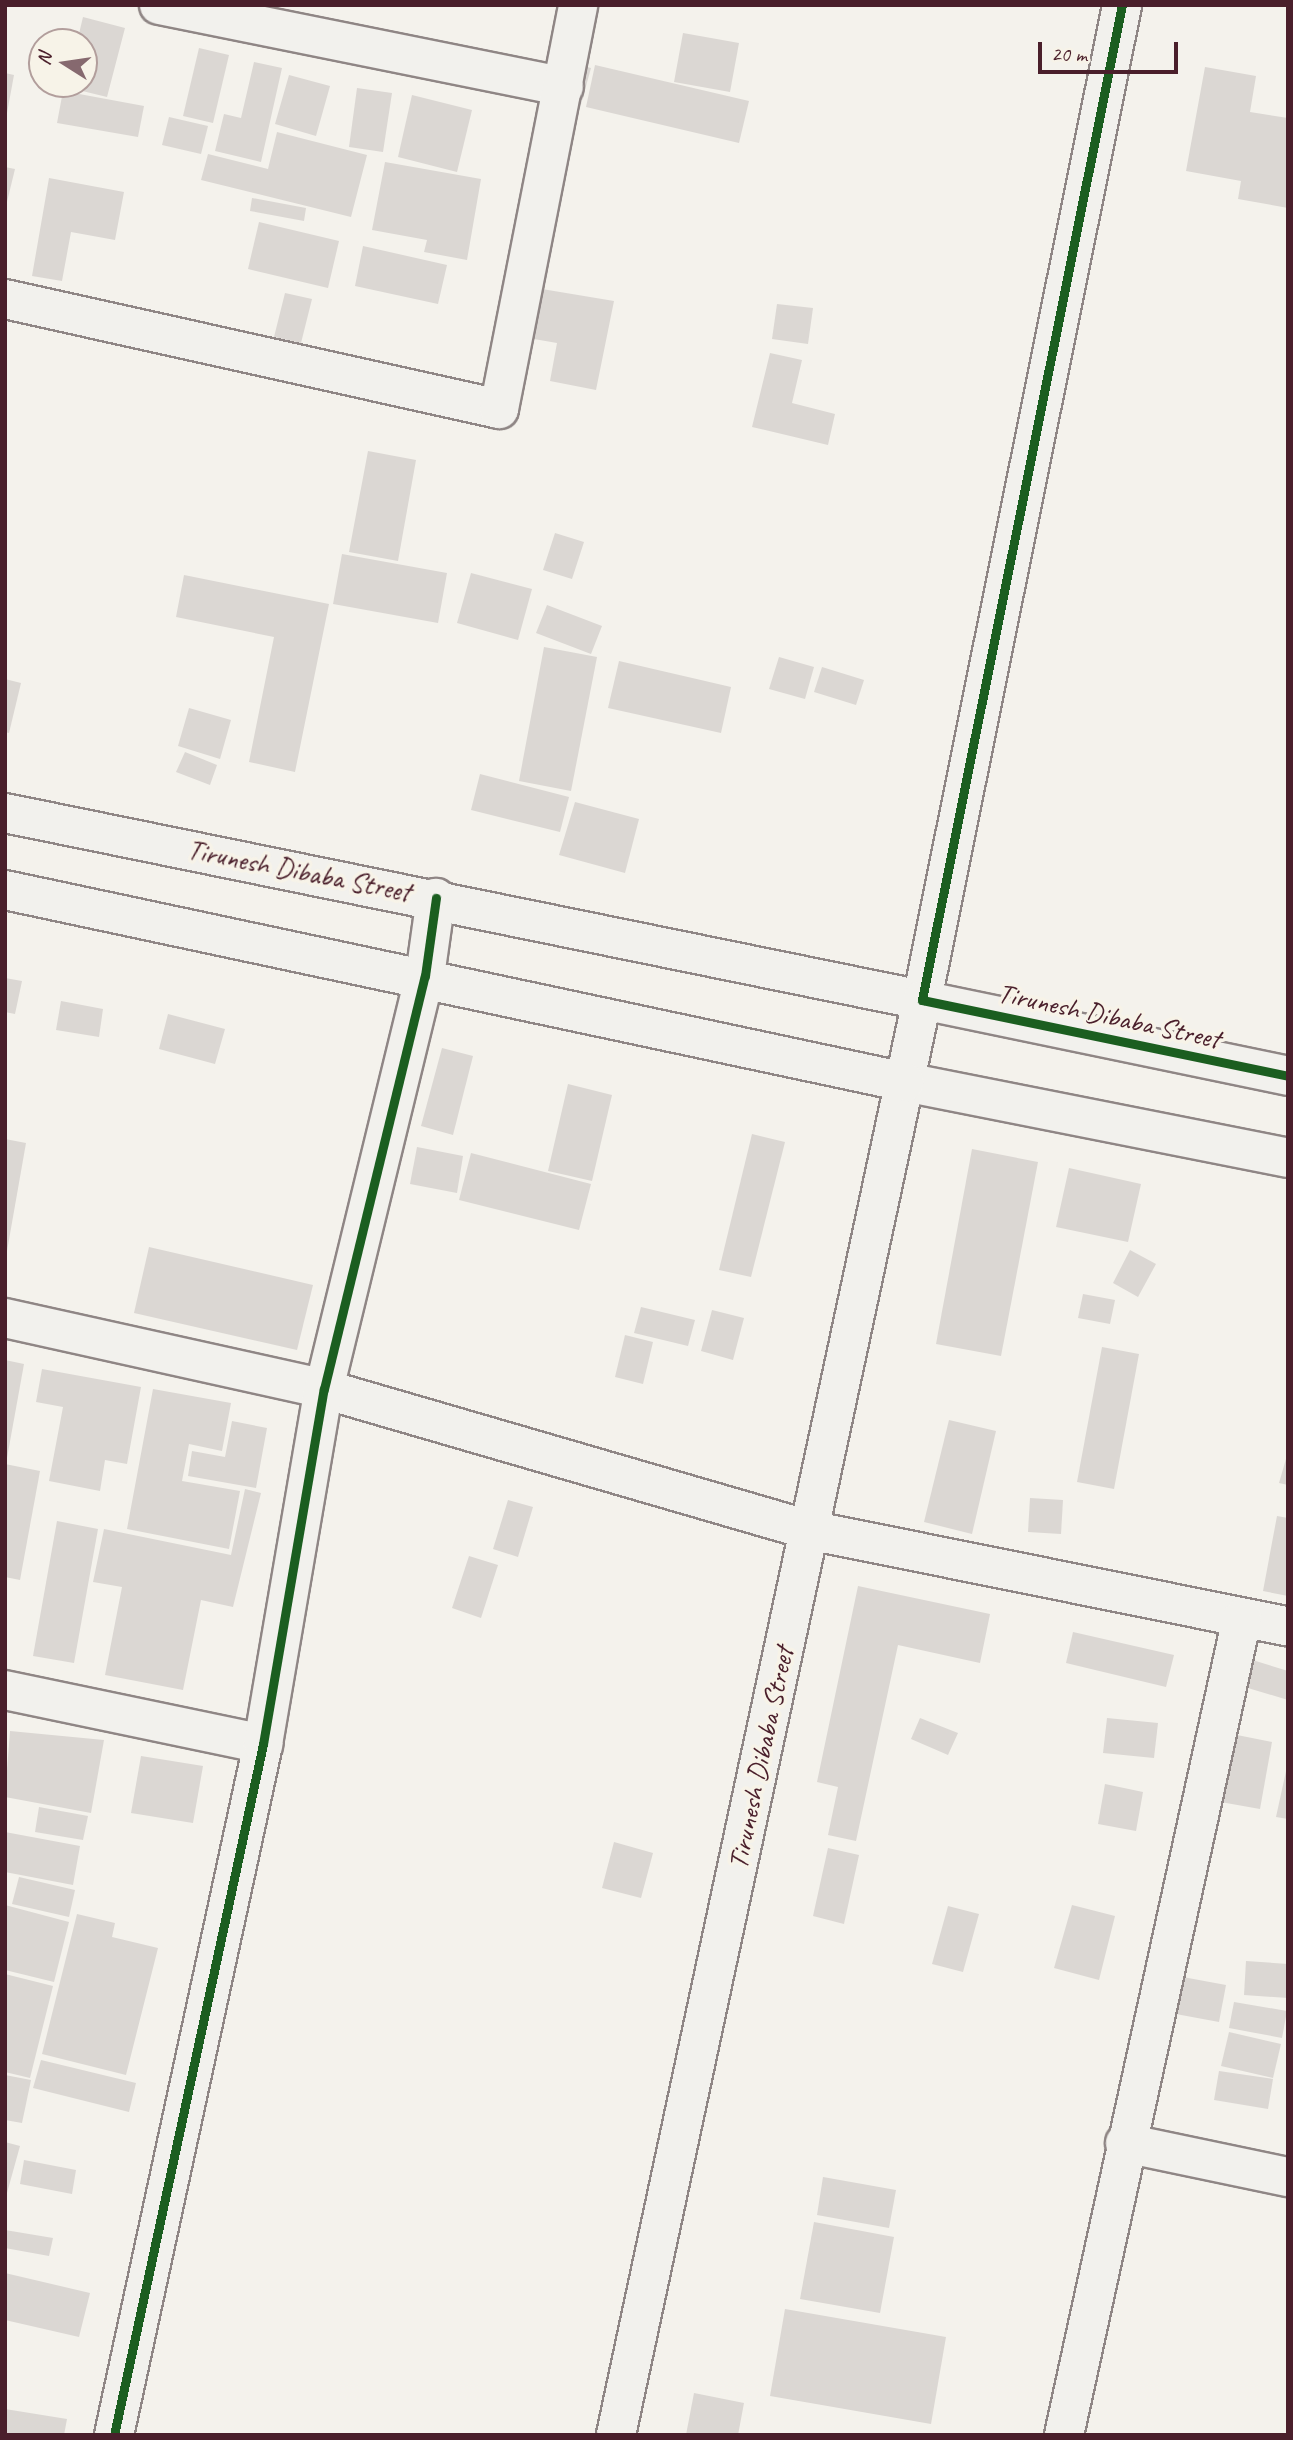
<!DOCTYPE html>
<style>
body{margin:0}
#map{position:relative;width:1293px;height:2440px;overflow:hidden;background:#f4f2ec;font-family:Caveat,sans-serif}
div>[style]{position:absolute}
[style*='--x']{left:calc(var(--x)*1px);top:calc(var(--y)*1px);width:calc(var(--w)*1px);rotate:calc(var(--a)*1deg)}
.building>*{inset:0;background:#dbd7d3}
.roads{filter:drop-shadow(2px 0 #8f8685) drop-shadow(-2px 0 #8f8685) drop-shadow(0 2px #8f8685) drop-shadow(0 -2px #8f8685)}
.minor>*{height:38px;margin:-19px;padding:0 19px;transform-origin:19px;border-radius:19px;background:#f2f1ed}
.tertiary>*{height:38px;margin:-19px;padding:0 19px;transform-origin:19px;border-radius:19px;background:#f2f1ed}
.secondary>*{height:38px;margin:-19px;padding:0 19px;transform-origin:19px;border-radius:19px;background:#f2f1ed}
.cycleway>*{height:9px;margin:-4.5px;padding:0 4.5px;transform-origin:4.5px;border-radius:4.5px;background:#1b5e20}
span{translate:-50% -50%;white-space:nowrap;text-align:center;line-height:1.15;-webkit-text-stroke:7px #f7f3e8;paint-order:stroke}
.street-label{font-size:28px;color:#4a1f2b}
.frame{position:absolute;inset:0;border:7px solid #4a1f2b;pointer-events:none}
.north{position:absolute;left:28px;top:28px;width:70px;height:70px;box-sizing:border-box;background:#f7f3e8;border:2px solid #b29e9c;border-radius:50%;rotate:282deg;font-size:19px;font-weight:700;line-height:28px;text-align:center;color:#4a1f2b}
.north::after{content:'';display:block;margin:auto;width:24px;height:32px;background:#86696f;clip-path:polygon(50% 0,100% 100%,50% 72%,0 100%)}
.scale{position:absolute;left:1038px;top:42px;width:140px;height:32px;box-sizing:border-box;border:4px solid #4a1f2b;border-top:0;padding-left:9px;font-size:21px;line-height:24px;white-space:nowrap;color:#4a1f2b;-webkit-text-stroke:5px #f7f3e8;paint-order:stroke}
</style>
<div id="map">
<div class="building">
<i style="clip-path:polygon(83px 17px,125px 28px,107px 97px,66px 87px,84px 84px,84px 42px,77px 42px)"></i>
<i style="clip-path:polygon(683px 33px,739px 43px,730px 92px,674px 82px)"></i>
<i style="clip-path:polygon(199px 48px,229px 55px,213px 123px,183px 116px)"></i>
<i style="clip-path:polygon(254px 62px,282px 68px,261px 162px,215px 151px,224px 114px,241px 118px)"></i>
<i style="clip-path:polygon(570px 63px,591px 68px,580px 108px,560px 102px)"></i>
<i style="clip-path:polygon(595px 65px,749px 101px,739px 143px,586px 107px)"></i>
<i style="clip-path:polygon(1205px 67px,1256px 76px,1250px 112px,1288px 118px,1288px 208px,1238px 199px,1241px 181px,1186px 171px)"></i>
<i style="clip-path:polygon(5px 73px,14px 75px,7px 113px,5px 113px)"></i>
<i style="clip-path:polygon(289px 75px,330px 86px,316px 136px,275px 124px)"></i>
<i style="clip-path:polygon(357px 88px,392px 93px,383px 152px,349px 147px)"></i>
<i style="clip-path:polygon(63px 91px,144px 106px,138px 137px,57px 123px)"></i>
<i style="clip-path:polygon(412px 95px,472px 110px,457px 172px,398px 157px)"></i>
<i style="clip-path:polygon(169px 117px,208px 126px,201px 154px,162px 145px)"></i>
<i style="clip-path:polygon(277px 132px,367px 155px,351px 217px,201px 180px,208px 154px,268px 169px)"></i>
<i style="clip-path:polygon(385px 162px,481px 179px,467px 260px,424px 252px,427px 240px,372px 230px)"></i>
<i style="clip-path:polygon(5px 167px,15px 169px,6px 206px,5px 206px)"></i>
<i style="clip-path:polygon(49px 178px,124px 192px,115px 240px,71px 232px,62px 281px,32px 276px)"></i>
<i style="clip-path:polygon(252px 198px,306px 208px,304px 221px,250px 211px)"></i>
<i style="clip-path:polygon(259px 222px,339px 241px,328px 288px,248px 269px)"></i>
<i style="clip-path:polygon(363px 246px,447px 265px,438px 304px,355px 286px)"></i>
<i style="clip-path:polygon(548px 254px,542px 289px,614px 301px,596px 390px,550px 381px,557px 343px,500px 333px)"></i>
<i style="clip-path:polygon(285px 293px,312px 299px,301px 343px,274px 337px)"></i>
<i style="clip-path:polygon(777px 304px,813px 308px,808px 344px,772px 339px)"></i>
<i style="clip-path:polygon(770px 353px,802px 360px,792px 403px,835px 414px,828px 445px,752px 427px)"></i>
<i style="clip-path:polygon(368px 451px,416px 460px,398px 561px,349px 552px)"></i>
<i style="clip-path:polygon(555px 533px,584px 542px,572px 579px,543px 570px)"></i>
<i style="clip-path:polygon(342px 554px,447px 573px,438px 623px,333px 604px)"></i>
<i style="clip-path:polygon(471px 573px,532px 589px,518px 640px,457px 623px)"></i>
<i style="clip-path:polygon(184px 575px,329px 604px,295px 772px,249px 762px,274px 637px,176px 617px)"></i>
<i style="clip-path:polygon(547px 605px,602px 626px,591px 654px,536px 633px)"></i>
<i style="clip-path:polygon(544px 647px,597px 657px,571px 791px,519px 781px)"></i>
<i style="clip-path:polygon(779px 657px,814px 667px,805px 699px,769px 689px)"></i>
<i style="clip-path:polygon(619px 661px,731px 687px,721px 733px,608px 708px)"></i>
<i style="clip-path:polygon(822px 667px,864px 680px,856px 705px,814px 692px)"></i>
<i style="clip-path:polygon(5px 679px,21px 683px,9px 733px,5px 732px)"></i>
<i style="clip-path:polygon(189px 708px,231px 720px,220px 759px,178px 746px)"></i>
<i style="clip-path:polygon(185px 752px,217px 765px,210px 785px,176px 772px)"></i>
<i style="clip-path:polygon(480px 774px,569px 797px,560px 832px,471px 810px)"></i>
<i style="clip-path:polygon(575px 802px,639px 819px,625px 873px,559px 855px)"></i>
<i style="clip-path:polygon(5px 978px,22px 981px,15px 1014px,5px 1012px)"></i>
<i style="clip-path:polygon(61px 1001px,103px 1009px,99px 1037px,56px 1030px)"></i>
<i style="clip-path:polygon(168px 1014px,225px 1029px,215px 1064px,159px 1049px)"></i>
<i style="clip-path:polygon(442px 1048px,473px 1056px,453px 1135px,421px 1126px)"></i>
<i style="clip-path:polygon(568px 1084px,612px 1095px,592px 1181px,548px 1171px)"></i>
<i style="clip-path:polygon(752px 1134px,785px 1142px,751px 1277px,719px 1270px)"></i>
<i style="clip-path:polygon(5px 1139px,26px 1143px,7px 1251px,5px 1251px)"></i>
<i style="clip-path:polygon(417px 1147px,463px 1156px,457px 1193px,410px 1184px)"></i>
<i style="clip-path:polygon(972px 1149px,1038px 1162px,1001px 1356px,936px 1344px)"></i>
<i style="clip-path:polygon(471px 1153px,591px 1184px,579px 1230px,459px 1200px)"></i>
<i style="clip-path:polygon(1069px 1168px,1141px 1184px,1128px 1242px,1056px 1227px)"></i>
<i style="clip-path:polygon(149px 1247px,313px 1285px,297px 1350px,134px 1313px)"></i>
<i style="clip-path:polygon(1130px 1250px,1156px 1264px,1138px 1297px,1113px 1283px)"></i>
<i style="clip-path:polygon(1083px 1294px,1115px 1300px,1110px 1324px,1078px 1318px)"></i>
<i style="clip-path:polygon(641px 1307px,695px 1320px,688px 1346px,634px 1333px)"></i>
<i style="clip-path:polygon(712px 1310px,744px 1318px,733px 1360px,701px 1351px)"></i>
<i style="clip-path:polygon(625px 1335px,653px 1342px,643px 1384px,615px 1377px)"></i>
<i style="clip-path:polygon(1102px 1347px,1139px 1354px,1114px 1489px,1077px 1482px)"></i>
<i style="clip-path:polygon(5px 1360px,24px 1364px,7px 1458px,5px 1458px)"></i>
<i style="clip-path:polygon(42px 1369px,141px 1387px,127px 1464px,105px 1460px,100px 1491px,49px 1481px,63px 1407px,36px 1402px)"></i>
<i style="clip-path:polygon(153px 1389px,231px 1403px,222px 1451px,189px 1444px,182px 1481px,240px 1491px,229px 1549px,127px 1529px)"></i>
<i style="clip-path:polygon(949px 1420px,996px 1431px,972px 1534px,924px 1522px)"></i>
<i style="clip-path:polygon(232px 1421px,267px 1428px,256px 1488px,188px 1476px,192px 1451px,225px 1457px)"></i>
<i style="clip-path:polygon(1288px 1452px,1288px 1485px,1279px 1483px)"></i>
<i style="clip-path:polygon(5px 1464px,40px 1471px,20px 1580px,5px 1577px)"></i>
<i style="clip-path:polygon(245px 1489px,261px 1493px,233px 1607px,201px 1600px,183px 1690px,105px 1675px,122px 1587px,93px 1582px,104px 1529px,231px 1555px)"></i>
<i style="clip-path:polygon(1030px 1498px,1063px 1500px,1061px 1534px,1028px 1532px)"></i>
<i style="clip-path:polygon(508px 1500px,533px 1507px,518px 1557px,493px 1549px)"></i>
<i style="clip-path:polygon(1277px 1516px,1288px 1518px,1288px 1596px,1263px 1591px)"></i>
<i style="clip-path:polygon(57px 1521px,98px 1529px,74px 1663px,33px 1656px)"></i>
<i style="clip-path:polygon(469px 1556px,498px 1565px,481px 1618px,452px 1608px)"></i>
<i style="clip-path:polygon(858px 1586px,990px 1614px,980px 1663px,898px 1645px,856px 1841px,828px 1835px,838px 1787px,817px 1782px)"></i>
<i style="clip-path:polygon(1073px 1632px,1174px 1655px,1166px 1687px,1066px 1663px)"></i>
<i style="clip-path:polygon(1246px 1658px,1288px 1671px,1288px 1700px,1238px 1685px)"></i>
<i style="clip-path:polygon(920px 1718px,958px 1733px,948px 1755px,911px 1739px)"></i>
<i style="clip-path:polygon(1107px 1718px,1158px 1723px,1154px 1758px,1103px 1753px)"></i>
<i style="clip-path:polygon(10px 1731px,104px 1740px,91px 1813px,5px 1797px)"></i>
<i style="clip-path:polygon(1227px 1733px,1272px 1742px,1260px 1809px,1215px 1801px)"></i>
<i style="clip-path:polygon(141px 1756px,203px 1766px,193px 1823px,131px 1813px)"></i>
<i style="clip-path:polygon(1288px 1762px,1288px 1819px,1276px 1817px)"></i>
<i style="clip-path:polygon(1105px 1784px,1143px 1792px,1136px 1831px,1098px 1824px)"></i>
<i style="clip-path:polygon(39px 1807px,88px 1816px,83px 1840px,35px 1832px)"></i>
<i style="clip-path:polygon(5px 1832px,80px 1846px,73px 1885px,5px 1872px)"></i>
<i style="clip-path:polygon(614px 1842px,653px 1853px,641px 1898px,602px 1888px)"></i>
<i style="clip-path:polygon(828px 1848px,859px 1855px,844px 1924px,813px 1916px)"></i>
<i style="clip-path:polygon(19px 1877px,75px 1890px,69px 1917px,12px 1904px)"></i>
<i style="clip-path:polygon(5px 1905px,69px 1922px,54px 1982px,5px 1970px)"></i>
<i style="clip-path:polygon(1072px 1905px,1115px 1916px,1099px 1980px,1054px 1968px)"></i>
<i style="clip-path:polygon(948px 1906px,979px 1914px,963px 1972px,932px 1964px)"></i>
<i style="clip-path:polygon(77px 1914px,115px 1923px,112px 1937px,158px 1948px,126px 2075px,42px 2054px)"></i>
<i style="clip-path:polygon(1246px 1961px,1288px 1964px,1288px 1998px,1244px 1995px)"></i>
<i style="clip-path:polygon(5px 1974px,53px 1986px,30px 2078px,5px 2072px)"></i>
<i style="clip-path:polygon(1172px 1975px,1226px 1985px,1219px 2022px,1165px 2012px)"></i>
<i style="clip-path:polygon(1234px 2002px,1287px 2011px,1282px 2038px,1229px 2028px)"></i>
<i style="clip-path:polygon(1229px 2032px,1281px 2044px,1273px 2078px,1221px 2066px)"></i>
<i style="clip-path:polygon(41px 2060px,136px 2083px,129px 2112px,33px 2088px)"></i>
<i style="clip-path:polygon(1219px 2071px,1273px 2079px,1268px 2109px,1214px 2100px)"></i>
<i style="clip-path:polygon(5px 2075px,31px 2080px,22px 2123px,5px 2120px)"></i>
<i style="clip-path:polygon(5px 2142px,20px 2146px,7px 2193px,5px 2193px)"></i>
<i style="clip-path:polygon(24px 2160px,76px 2170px,72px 2194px,20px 2184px)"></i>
<i style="clip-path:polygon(823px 2177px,896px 2190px,889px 2228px,817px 2215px)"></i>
<i style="clip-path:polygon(814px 2222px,894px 2237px,880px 2313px,800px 2299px)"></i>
<i style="clip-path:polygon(5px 2230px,53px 2238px,49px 2256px,5px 2248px)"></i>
<i style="clip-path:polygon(5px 2273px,90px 2293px,79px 2337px,5px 2320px)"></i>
<i style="clip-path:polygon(785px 2309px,946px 2337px,931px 2424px,770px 2396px)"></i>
<i style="clip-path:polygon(694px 2393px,744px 2403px,738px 2435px,686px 2435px)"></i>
<i style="clip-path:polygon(5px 2409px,67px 2419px,64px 2435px,5px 2435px)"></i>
</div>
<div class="roads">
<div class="minor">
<i style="--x:159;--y:5;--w:413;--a:11.4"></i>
<i style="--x:5;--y:299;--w:506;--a:12.55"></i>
<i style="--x:499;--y:409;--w:412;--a:-78.9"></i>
<i style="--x:922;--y:1000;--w:1015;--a:-78.63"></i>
<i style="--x:5;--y:1318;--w:327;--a:12.5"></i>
<i style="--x:324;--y:1389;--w:505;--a:16.21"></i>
<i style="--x:809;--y:1530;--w:489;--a:11.4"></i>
<i style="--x:5;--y:1690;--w:264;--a:11.8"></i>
<i style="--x:1125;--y:2143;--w:167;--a:11.8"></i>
<i style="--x:114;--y:2435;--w:707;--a:-77.83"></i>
<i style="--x:263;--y:1744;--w:360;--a:-80.3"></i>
<i style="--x:324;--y:1389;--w:425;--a:-76.3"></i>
<i style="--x:425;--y:976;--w:79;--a:-82"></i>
<i style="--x:1064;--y:2435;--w:836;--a:-77.71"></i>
</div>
<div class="tertiary">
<i style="--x:922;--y:1000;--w:374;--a:11.7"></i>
<i style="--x:905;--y:1082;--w:390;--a:11.2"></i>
</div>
<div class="secondary">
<i style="--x:5;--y:813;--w:936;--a:11.53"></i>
<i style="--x:922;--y:1000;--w:1467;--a:102.04"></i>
<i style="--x:5;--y:890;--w:920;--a:12.04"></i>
</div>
</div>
<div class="cycleway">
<i style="--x:1122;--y:5;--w:1015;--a:101.37"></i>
<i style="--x:922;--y:1000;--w:374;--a:11.7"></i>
<i style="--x:114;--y:2435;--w:707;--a:-77.83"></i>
<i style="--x:263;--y:1744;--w:360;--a:-80.3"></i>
<i style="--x:324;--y:1389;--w:425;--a:-76.3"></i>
<i style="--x:425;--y:976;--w:79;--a:-82"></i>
</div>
<div class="street-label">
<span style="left:299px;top:871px;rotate:11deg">Tirunesh Dibaba Street</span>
<span style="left:1109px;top:1016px;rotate:12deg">Tirunesh Dibaba Street</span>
<span style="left:761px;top:1758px;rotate:-78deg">Tirunesh Dibaba Street</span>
</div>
<div class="frame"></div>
<div class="north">N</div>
<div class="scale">20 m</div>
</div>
